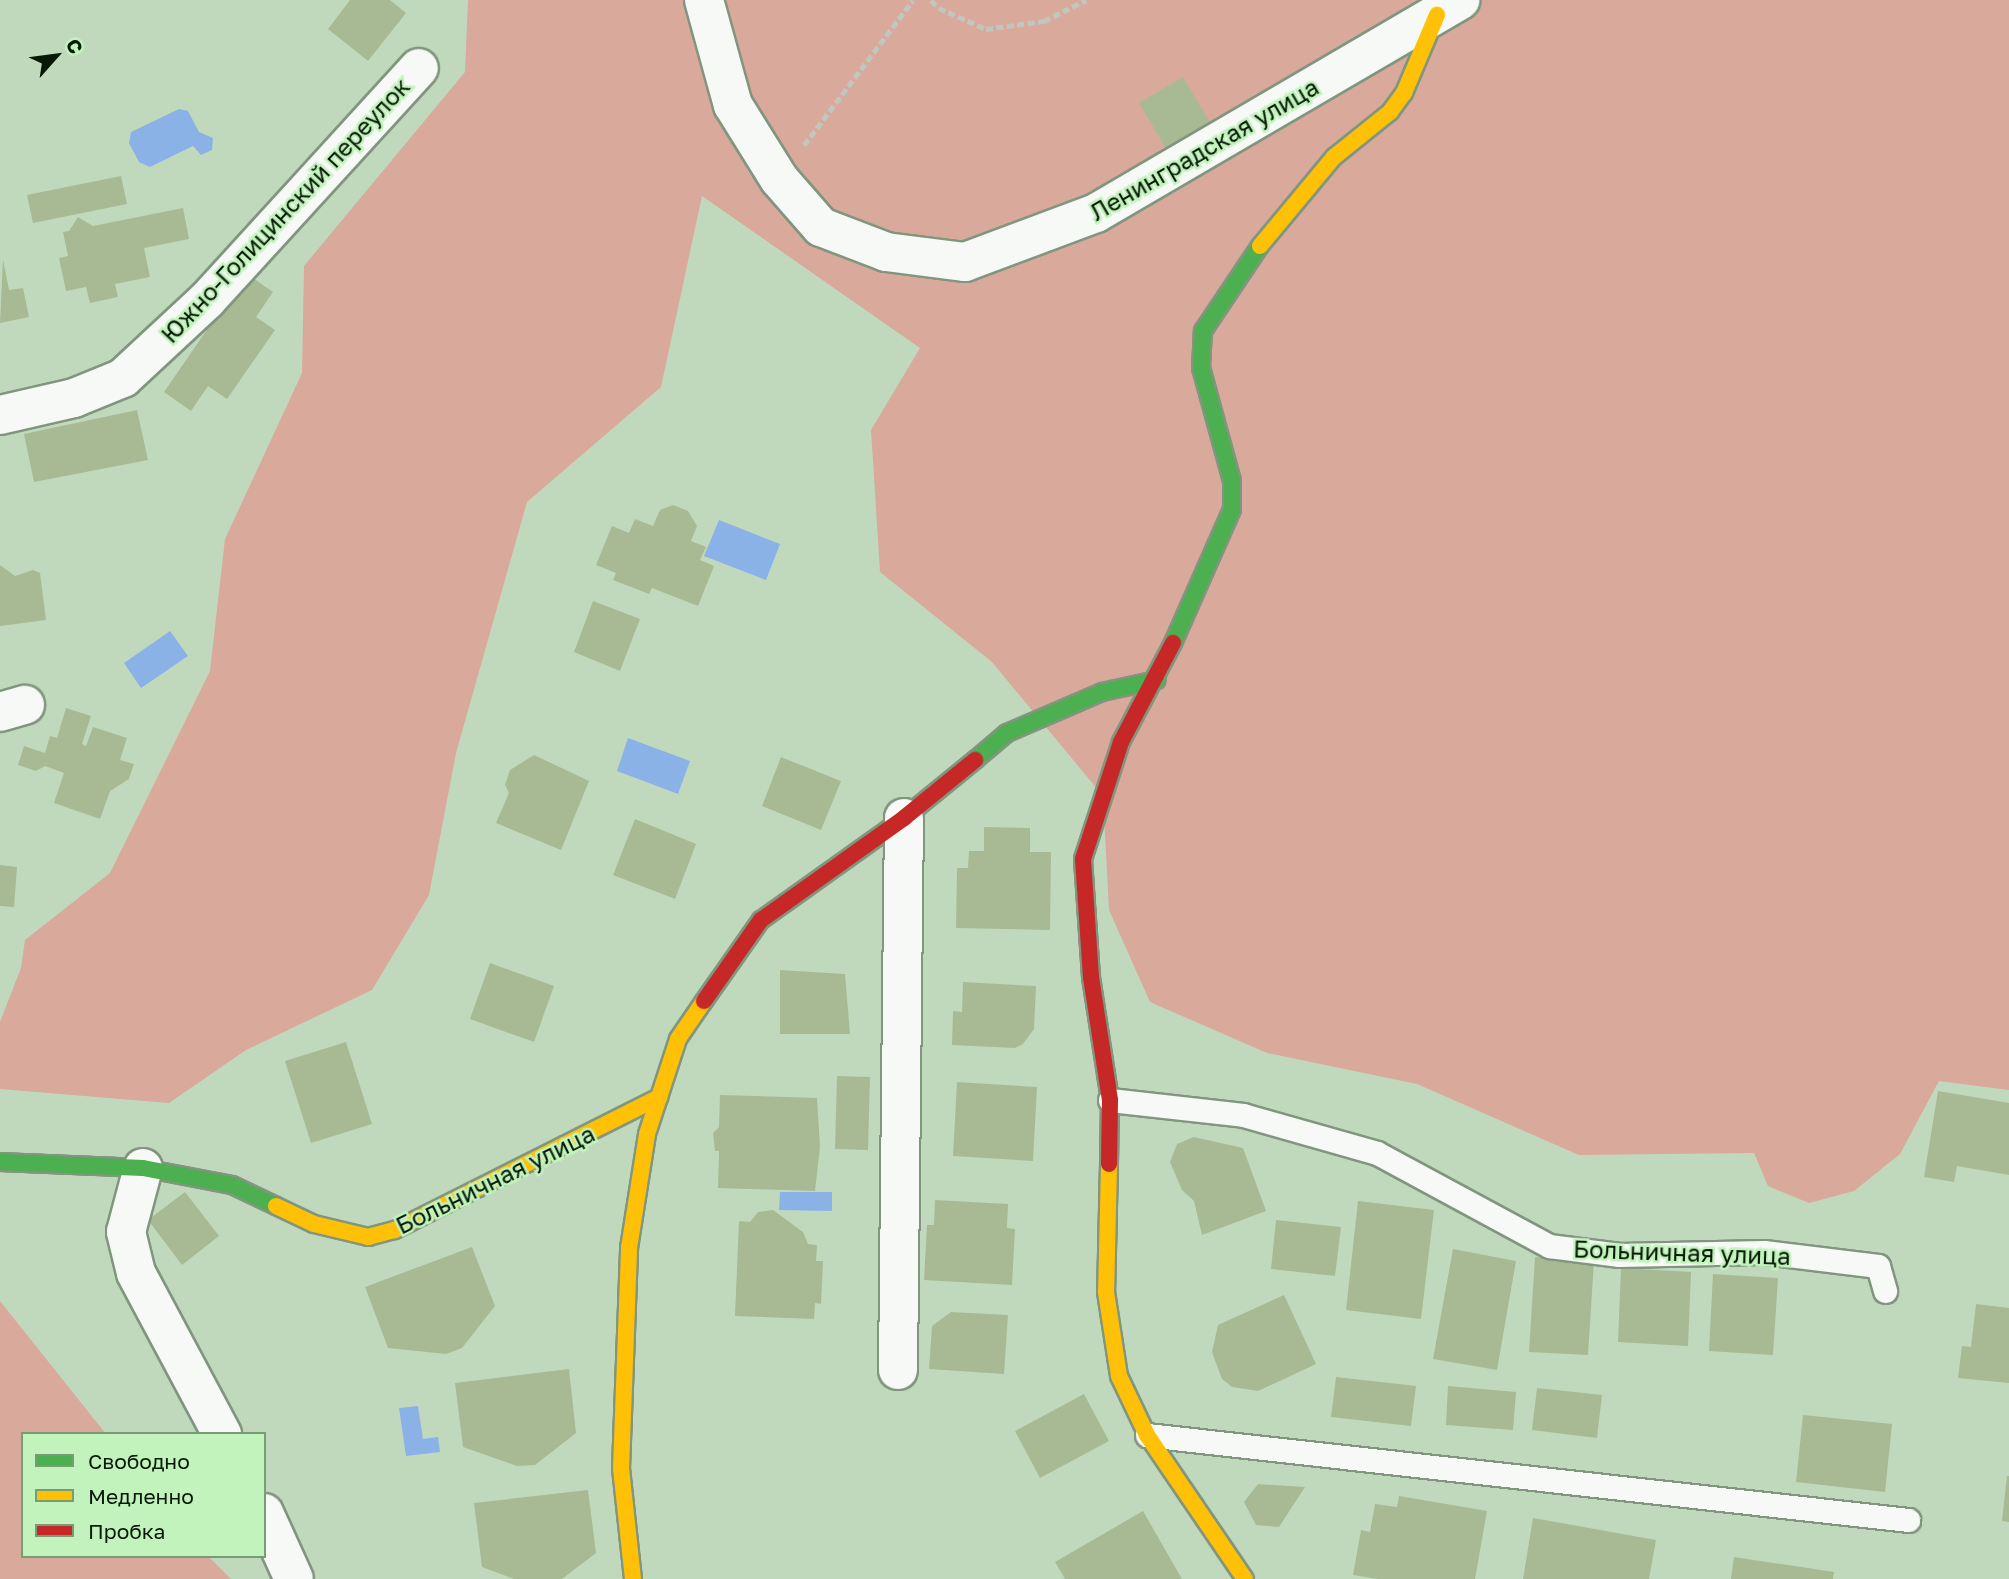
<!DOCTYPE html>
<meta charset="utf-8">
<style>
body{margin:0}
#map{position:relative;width:2009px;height:1579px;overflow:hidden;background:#c0d9bd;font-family:"Golos Text",sans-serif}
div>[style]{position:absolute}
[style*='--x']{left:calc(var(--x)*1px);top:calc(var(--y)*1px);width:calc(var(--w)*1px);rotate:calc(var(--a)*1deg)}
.green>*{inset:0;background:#d9a99b}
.water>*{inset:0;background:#8bb2e6}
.building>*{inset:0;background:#a8ba93}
.path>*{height:4.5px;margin-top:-2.25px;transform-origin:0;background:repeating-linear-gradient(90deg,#bfc7bf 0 7px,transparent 0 10.5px)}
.roads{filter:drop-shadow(2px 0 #81957f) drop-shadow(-2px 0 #81957f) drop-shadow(0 2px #81957f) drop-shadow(0 -2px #81957f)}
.lane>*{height:23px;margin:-11.5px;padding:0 11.5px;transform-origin:11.5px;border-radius:11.5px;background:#f6f9f5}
.street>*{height:38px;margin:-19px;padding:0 19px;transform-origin:19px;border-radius:19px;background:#f6f9f5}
.fast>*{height:16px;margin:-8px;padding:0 8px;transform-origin:8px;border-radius:8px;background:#4caf50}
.slow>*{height:16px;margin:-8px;padding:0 8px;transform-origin:8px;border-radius:8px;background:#ffc107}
.jam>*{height:16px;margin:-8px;padding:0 8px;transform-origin:8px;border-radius:8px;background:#c62828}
span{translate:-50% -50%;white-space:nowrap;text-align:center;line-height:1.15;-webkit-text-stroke:5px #c3f3bd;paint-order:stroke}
.street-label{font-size:24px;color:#071906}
.legend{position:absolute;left:21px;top:1432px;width:245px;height:126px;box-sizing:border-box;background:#c3f3bd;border:2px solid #789c74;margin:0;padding:9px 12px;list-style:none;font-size:21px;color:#071906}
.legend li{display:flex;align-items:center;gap:14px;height:35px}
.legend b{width:35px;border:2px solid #789c74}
.north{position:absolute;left:21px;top:21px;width:70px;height:70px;-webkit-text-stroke:5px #c3f3bd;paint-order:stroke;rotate:62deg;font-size:19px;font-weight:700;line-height:28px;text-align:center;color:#071906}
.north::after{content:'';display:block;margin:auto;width:24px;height:32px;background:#071906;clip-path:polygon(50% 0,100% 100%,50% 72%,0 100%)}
</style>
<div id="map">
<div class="green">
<i style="clip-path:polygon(468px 0,2009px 0,2009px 1090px,1939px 1081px,1900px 1154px,1854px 1191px,1809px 1203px,1768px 1186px,1754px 1153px,1579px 1155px,1417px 1084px,1267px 1053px,1150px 1002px,1109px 910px,1103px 796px,992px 662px,880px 572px,871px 430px,920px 348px,702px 196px,661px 387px,527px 502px,456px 753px,429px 895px,372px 990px,246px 1050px,169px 1103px,0 1089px,0 1022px,21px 968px,25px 940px,110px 873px,210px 671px,225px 539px,302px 373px,304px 266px,465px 72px)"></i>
<i style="clip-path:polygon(0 1301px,106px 1434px,23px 1434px,23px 1556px,208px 1556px,231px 1579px,0 1579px)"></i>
</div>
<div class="water">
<i style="clip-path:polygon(179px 109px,188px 111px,199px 132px,213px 138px,212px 150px,201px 155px,193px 146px,150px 167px,139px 162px,129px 143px,131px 132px)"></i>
<i style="clip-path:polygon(719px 520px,780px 544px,766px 580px,704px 556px)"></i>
<i style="clip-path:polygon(170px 631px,188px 656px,141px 688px,124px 663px)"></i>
<i style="clip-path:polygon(628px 738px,690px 761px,678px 794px,617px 771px)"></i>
<i style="clip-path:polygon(780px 1192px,832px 1192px,832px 1211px,779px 1210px)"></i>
<i style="clip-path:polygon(418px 1406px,423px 1439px,438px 1437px,440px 1452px,406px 1456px,399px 1408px)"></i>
</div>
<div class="building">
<i style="clip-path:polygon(350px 0,390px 0,406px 13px,368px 61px,328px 29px)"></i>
<i style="clip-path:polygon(1183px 77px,1211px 124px,1167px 150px,1139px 103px)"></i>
<i style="clip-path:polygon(121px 176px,127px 204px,33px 223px,27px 195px)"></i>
<i style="clip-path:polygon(183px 208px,189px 239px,144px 248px,150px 277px,115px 284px,118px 297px,90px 303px,86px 287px,66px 291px,59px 258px,68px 256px,63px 232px,69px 231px,78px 217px,93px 226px)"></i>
<i style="clip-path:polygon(3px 259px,9px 290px,23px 288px,29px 317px,0 323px)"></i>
<i style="clip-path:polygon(246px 273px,273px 292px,256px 317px,275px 330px,227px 399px,208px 386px,191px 411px,164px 392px)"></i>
<i style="clip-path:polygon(137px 410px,148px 460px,34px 482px,24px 434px)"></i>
<i style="clip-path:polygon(673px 505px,688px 511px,697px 526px,691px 541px,706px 547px,700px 560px,714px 566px,698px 606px,652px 588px,649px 594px,613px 580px,616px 573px,596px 565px,612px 526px,629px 533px,635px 519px,653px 526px,660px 510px)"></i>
<i style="clip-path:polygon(0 565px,15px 576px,33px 570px,40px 573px,46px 620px,0 626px)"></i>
<i style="clip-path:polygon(593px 601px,640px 619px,620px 671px,574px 652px)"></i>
<i style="clip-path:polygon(66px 708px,91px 716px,82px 744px,86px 746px,93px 727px,127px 738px,120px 760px,134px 764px,129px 779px,110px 791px,100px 819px,54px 803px,64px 773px,45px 766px,36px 771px,18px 765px,24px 746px,45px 753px,50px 736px,57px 738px)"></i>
<i style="clip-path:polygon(534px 755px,589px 781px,561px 850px,496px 823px,509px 793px,505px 785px,510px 770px)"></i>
<i style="clip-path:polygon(781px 757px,841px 781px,821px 830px,762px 806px)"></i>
<i style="clip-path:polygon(635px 819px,696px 844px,675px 899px,613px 875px)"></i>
<i style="clip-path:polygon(984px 827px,1030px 828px,1030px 852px,1051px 852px,1050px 930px,956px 928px,957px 868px,968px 868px,969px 851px,984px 851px)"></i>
<i style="clip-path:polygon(0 865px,17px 867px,14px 907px,0 906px)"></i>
<i style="clip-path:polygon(490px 963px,554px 986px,534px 1042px,470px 1019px)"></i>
<i style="clip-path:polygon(780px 970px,845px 974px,850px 1034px,780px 1034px)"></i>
<i style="clip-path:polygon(963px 982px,1036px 986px,1034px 1029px,1023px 1044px,1015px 1048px,952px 1045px,953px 1011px,962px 1012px)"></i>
<i style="clip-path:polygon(346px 1042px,372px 1124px,311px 1143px,285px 1061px)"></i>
<i style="clip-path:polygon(837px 1076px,870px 1077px,868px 1150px,835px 1149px)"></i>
<i style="clip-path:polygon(957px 1082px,1037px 1087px,1033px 1161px,953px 1156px)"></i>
<i style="clip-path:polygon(1938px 1091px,2009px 1103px,2009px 1175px,1957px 1166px,1954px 1182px,1924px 1177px)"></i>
<i style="clip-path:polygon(720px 1095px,817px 1098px,820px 1147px,815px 1191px,718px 1188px,719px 1151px,715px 1151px,713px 1133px,719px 1127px)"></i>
<i style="clip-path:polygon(1194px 1137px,1243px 1148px,1266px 1211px,1202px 1235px,1194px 1201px,1182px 1190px,1170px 1162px,1177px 1144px)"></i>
<i style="clip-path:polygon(185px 1192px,219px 1236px,182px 1265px,148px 1220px)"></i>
<i style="clip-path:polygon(935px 1200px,1008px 1204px,1007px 1228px,1015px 1229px,1012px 1285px,924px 1280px,927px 1225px,934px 1225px)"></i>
<i style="clip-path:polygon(1358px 1201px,1434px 1210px,1421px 1319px,1346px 1310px)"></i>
<i style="clip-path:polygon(773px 1210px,803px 1232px,808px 1244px,817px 1245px,816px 1261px,823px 1261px,821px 1304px,815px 1303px,814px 1319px,735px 1316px,739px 1221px,750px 1222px,758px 1212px)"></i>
<i style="clip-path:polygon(1276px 1220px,1341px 1227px,1335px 1276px,1271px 1269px)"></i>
<i style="clip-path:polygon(472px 1247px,495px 1306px,462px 1348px,446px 1354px,388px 1348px,365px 1287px)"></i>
<i style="clip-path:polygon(1453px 1249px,1516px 1261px,1497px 1370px,1433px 1359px)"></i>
<i style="clip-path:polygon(1535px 1257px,1594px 1261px,1588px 1355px,1529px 1352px)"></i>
<i style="clip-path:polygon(1621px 1268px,1691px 1272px,1688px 1346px,1618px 1342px)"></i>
<i style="clip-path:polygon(1713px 1274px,1778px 1278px,1773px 1355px,1709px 1351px)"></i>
<i style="clip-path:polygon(1284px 1295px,1316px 1364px,1258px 1391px,1232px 1387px,1222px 1379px,1212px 1352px,1218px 1325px)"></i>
<i style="clip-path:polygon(1976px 1304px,2009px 1308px,2009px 1383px,1958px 1378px,1962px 1346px,1971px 1347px)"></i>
<i style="clip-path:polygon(951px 1312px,1008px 1315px,1004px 1374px,929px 1369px,932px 1326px)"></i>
<i style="clip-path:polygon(569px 1369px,576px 1433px,535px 1465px,517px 1466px,463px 1447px,455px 1383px)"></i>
<i style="clip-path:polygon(1336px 1377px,1416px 1386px,1411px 1426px,1331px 1417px)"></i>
<i style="clip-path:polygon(1448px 1386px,1516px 1392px,1513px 1430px,1446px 1425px)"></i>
<i style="clip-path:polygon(1537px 1388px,1602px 1395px,1597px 1438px,1532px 1430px)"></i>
<i style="clip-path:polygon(1084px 1394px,1109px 1441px,1040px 1478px,1015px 1431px)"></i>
<i style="clip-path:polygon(1803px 1415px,1892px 1424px,1885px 1492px,1796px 1482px)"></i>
<i style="clip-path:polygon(2007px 1476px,2009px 1476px,2009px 1522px,2002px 1521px)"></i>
<i style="clip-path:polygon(1258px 1484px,1305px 1487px,1279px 1527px,1256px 1525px,1244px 1502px)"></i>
<i style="clip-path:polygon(588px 1490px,596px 1553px,562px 1579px,514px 1579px,482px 1567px,474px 1503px)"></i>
<i style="clip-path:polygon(1399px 1496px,1487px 1511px,1475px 1579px,1378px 1579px,1353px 1575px,1361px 1530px,1370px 1532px,1375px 1504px,1397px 1507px)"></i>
<i style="clip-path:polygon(1143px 1511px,1182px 1579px,1065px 1579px,1055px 1562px)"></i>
<i style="clip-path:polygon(1533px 1518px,1656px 1540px,1649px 1579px,1523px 1579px)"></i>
<i style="clip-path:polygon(1734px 1557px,1834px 1572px,1833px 1579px,1731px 1579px)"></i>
</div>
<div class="path">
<i style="--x:931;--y:0;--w:11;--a:45"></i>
<i style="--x:939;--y:8;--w:51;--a:24.1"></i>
<i style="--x:986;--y:29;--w:59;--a:-7.9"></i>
<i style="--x:1044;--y:21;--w:47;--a:-26.6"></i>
<i style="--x:804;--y:145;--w:181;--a:-53.1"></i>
</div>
<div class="roads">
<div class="lane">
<i style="--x:1110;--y:1100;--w:134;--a:6.4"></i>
<i style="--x:1243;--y:1115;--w:139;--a:15.8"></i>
<i style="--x:1377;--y:1153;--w:196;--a:28.4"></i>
<i style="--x:1549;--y:1246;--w:71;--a:7.3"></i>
<i style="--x:1619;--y:1255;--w:145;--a:-1.2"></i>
<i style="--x:1764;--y:1252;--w:115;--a:7"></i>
<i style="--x:1878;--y:1266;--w:26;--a:74"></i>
<i style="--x:1147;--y:1435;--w:766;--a:6.37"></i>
</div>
<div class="street">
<i style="--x:704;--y:0;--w:109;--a:74.6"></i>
<i style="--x:733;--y:105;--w:87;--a:58.1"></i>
<i style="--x:779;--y:179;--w:64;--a:48.8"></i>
<i style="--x:821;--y:227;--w:70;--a:21"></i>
<i style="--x:886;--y:252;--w:80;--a:7.2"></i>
<i style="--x:965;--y:262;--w:140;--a:-20.5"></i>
<i style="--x:1096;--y:213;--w:422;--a:-30.3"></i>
<i style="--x:0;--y:415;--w:76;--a:-12.9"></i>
<i style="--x:74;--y:398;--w:53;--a:-22.2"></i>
<i style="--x:123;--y:378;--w:115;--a:-42.9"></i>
<i style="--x:207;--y:300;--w:314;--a:-47.6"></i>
<i style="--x:0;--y:712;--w:26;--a:-16"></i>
<i style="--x:143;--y:1168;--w:66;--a:104.9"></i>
<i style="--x:126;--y:1232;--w:42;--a:76.3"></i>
<i style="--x:136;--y:1273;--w:183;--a:61.9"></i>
<i style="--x:898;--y:1370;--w:552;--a:-89.38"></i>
<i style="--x:264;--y:1513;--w:72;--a:65.6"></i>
</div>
<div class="fast">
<i style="--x:1173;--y:643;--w:146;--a:-66.2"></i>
<i style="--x:1232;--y:509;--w:28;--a:-90"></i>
<i style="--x:1232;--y:481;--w:117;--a:-105.3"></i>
<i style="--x:1201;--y:368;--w:37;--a:-87"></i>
<i style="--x:1203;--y:331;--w:102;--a:-56.2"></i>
<i style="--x:975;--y:760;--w:42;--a:-40.2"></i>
<i style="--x:1007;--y:733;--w:103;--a:-23.3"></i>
<i style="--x:1102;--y:692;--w:56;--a:-12.3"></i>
<i style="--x:0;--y:1162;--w:143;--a:2.4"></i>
<i style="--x:143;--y:1168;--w:91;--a:10.8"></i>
<i style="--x:232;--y:1185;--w:49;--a:25.5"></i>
</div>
<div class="slow">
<i style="--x:1260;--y:246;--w:116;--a:-50.3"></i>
<i style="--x:1334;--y:157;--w:72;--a:-38.8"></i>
<i style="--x:1390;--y:112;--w:24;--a:-54"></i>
<i style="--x:1404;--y:93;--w:85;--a:-67.1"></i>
<i style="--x:1109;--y:1164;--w:128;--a:91.3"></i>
<i style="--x:1106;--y:1292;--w:85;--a:81.2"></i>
<i style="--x:1119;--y:1376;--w:65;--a:64.6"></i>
<i style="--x:1147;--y:1435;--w:174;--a:55.8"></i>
<i style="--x:276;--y:1206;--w:42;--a:25.3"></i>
<i style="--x:314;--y:1224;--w:56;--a:13.5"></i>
<i style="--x:368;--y:1237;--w:28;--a:-15"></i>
<i style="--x:395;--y:1230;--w:296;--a:-26.7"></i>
<i style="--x:633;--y:1579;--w:111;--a:-96.2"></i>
<i style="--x:621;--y:1469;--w:221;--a:-87.9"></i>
<i style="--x:629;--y:1248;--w:115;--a:-81"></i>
<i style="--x:647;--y:1134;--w:100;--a:-71.9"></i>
<i style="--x:678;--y:1039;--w:46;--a:-55.6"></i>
</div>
<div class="jam">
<i style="--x:704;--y:1001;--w:99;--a:-54.9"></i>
<i style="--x:761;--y:920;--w:176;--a:-35.5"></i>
<i style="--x:904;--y:818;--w:92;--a:-39.2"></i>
<i style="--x:1109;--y:1164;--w:64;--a:-89.1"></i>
<i style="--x:1110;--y:1100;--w:124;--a:-98.8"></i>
<i style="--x:1091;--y:977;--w:118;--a:-93.9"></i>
<i style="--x:1083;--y:859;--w:123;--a:-72"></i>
<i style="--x:1121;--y:742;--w:112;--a:-62.3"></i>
</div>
</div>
<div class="street-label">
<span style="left:1204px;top:149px;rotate:-30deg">Ленинградская улица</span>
<span style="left:285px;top:210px;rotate:-47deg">Южно-Голицинский переулок</span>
<span style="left:495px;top:1179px;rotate:-26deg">Больничная улица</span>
<span style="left:1682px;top:1252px;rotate:2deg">Больничная улица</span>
</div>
<ul class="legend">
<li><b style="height:9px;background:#4caf50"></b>Свободно</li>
<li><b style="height:9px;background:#ffc107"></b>Медленно</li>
<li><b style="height:9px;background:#c62828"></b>Пробка</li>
</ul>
<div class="north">С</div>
</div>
